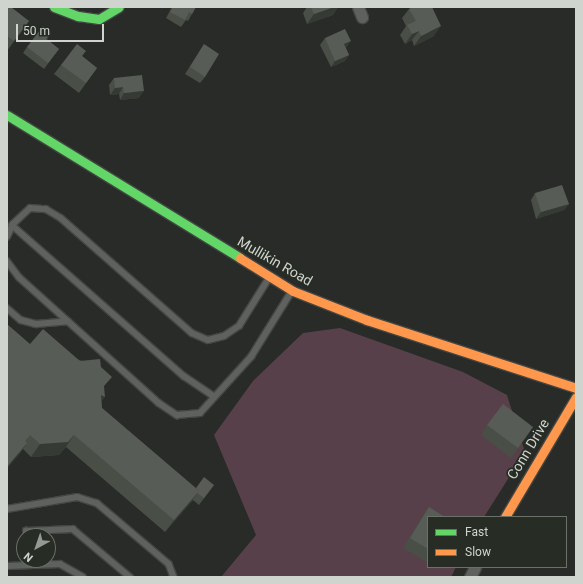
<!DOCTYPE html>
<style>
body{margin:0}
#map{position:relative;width:583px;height:584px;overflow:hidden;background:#282b27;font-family:Roboto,sans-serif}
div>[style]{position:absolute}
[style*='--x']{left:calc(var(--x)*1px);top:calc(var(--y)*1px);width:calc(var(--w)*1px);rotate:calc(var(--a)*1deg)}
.green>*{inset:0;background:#58404a}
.roads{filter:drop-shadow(1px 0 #434642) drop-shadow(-1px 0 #434642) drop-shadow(0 1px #434642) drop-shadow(0 -1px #434642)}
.lane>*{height:5.5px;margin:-2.75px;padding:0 2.75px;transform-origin:2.75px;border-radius:2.75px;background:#5e615d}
.street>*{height:11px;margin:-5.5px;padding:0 5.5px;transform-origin:5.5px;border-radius:5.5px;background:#5e615d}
.fast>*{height:9px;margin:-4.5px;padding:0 4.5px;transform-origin:4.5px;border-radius:4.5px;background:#63d668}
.slow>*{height:9px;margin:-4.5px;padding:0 4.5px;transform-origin:4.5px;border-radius:4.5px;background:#ff974d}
.wall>*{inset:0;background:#494e47}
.shaded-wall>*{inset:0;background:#363a34}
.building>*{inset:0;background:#585c56}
span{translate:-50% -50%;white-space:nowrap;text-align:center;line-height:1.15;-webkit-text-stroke:3.5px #272d25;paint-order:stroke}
.street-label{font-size:14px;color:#d0d4cf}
.frame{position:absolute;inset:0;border:8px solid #d0d4cf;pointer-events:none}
.legend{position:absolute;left:427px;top:516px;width:140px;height:52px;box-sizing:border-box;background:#272d25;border:1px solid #6b7069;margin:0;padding:5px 7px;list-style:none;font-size:12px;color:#d0d4cf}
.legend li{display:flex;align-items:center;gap:8px;height:20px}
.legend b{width:20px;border:1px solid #6b7069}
.north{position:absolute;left:16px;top:528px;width:40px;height:40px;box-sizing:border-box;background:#272d25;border:1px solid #6b7069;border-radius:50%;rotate:220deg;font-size:11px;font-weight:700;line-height:16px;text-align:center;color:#d0d4cf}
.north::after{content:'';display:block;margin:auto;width:14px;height:18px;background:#959994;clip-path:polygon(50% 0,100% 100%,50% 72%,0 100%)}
.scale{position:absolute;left:16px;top:24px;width:88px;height:18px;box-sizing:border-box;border:2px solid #d0d4cf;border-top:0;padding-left:5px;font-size:12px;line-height:14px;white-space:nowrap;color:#d0d4cf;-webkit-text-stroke:3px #272d25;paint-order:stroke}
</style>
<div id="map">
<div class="green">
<i style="clip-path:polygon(340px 328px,463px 372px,507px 395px,525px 452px,484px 517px,428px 517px,428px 567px,456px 567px,451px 577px,221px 577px,256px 535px,214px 435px,253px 381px,303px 333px)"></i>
</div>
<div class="roads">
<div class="lane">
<i style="--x:12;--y:225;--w:229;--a:41.3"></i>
<i style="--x:184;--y:376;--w:37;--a:34"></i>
<i style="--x:7;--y:237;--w:14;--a:-65"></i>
<i style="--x:13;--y:224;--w:23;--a:-43"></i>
<i style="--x:30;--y:208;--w:16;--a:4"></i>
<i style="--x:46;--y:209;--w:17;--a:31"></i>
<i style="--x:61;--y:218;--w:174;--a:41.3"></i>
<i style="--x:192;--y:333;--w:17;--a:24"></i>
<i style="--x:208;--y:340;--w:16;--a:-14"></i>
<i style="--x:224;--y:336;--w:18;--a:-34"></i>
<i style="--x:239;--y:326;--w:57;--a:-58"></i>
<i style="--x:7;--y:261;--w:20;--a:53"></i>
<i style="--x:19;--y:277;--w:188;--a:42"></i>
<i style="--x:159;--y:403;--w:22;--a:34"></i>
<i style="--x:177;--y:415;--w:23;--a:-5"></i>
<i style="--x:200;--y:413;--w:76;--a:-47.7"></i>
<i style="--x:251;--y:357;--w:78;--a:-58.2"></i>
<i style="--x:7;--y:308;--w:18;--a:41"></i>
<i style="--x:21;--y:320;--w:16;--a:15"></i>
<i style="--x:36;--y:324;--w:32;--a:-5"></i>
<i style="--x:7;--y:509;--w:71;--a:-9.7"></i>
<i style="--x:77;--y:497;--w:21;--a:17"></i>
<i style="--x:97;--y:503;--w:94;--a:40.3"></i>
<i style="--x:169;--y:564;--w:14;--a:69"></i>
<i style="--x:27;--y:536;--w:5;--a:-101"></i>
<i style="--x:26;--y:531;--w:47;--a:-2.4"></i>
<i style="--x:73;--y:529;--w:75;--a:40.1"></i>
<i style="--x:7;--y:566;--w:53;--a:-2.2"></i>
<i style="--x:60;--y:564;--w:26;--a:29"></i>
</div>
<div class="street">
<i style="--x:358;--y:7;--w:11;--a:68"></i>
<i style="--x:470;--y:577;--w:11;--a:-63"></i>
</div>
<div class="fast">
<i style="--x:54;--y:7;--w:26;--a:21"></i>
<i style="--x:78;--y:16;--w:21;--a:8"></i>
<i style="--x:99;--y:19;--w:23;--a:-31"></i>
<i style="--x:7;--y:115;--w:273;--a:31.5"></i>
</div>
<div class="slow">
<i style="--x:240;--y:258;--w:62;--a:31.9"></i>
<i style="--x:293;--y:291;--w:79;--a:21.4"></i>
<i style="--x:367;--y:320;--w:220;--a:18"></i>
<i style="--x:505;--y:517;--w:139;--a:-59.4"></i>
</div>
</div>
<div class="wall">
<i style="clip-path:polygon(7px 7px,29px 21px,7px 51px)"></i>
<i style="clip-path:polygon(172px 7px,196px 7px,188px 21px,186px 20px,181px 27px,166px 18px)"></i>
<i style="clip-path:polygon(307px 7px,338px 7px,333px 15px,307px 24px,303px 13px)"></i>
<i style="clip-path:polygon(409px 9px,434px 36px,414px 46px,412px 40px,405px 44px,400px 35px,406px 26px,402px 18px)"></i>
<i style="clip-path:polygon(51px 33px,47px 39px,59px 49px,44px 69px,23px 53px,27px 47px)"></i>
<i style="clip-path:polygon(325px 38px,346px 48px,349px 55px,345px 61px,331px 67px,320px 45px)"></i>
<i style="clip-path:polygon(204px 44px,205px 77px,200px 83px,185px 74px)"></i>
<i style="clip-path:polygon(82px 56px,97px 68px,79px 93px,54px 74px,61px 65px)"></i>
<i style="clip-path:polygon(114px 78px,139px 98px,120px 100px,119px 94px,110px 95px,109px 85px)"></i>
<i style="clip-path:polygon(535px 193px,569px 204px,564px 210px,536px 219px,531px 200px)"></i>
<i style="clip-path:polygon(30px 344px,101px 367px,104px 388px,101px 401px,102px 408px,196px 488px,214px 485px,199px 505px,193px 500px,165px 532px,66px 447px,59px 455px,31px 457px,23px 449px,18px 456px)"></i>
<i style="clip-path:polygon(487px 425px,533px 427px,511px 458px,481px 435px)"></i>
<i style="clip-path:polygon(429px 507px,428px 517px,428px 563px,403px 548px,422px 517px)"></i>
</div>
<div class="shaded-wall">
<i style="clip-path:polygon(334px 7px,338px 7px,333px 15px,307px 24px,314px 14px)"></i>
<i style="clip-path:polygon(29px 21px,22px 31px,7px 51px,14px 41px)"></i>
<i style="clip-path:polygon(441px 26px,434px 36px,414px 46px,421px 36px)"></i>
<i style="clip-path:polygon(419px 31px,412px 40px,405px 44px,412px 34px)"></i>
<i style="clip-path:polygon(351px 41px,346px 48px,340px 51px,344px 44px)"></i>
<i style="clip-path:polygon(349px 55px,345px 61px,331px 67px,335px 61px)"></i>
<i style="clip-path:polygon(123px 87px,119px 94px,110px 95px,115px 88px)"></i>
<i style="clip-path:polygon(144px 91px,139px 98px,120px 100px,124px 93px)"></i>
<i style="clip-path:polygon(569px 204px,564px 210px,536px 219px,541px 212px)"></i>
<i style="clip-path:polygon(101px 395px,105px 397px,96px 409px)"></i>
<i style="clip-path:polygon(74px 435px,66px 447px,59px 455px,31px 457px,40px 444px)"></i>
<i style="clip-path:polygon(27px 443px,18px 456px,7px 469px,7px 467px)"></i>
<i style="clip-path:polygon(199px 491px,190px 503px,165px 532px,174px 520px)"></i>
</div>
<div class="building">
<i style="clip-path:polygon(7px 7px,11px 7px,29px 21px,14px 41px,7px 36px)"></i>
<i style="clip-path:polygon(173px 7px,196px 7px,192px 14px,189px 12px,185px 20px,170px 12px)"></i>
<i style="clip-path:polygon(311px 7px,334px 7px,314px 14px)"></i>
<i style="clip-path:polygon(412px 7px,432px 7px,441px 26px,421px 36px,419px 31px,412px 34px,407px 25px,416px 21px,409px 9px)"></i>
<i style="clip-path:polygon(43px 26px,51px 33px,46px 39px,59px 49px,48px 63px,27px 47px)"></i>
<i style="clip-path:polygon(345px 29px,351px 41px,344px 44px,349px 55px,335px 61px,325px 38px)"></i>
<i style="clip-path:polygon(77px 44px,86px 51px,82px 56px,97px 68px,86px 83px,61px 65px)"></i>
<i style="clip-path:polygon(204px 44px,219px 54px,205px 77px,190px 67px)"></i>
<i style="clip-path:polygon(142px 75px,144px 91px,124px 93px,123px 87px,115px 88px,114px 78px)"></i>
<i style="clip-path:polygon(562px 185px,569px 204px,541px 212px,535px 193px)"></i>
<i style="clip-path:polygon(7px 324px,30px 344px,43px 329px,80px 361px,100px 359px,101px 367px,112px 377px,104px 386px,105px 397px,101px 395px,102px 408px,199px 491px,174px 520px,74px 435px,68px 442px,40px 444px,30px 435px,25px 441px,27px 443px,7px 467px)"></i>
<i style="clip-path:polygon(503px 404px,533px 427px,518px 448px,487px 425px)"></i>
<i style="clip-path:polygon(204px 477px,214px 485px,204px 498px,197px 493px,199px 491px,196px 488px)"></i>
<i style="clip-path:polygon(429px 507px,445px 517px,428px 517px,428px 549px,410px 538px)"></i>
</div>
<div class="street-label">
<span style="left:275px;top:261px;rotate:30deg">Mullikin Road</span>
<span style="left:528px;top:449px;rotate:-59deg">Conn Drive</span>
</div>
<div class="frame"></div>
<ul class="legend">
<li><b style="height:5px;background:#63d668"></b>Fast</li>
<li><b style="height:5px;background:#ff974d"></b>Slow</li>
</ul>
<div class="north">N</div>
<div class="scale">50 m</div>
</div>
